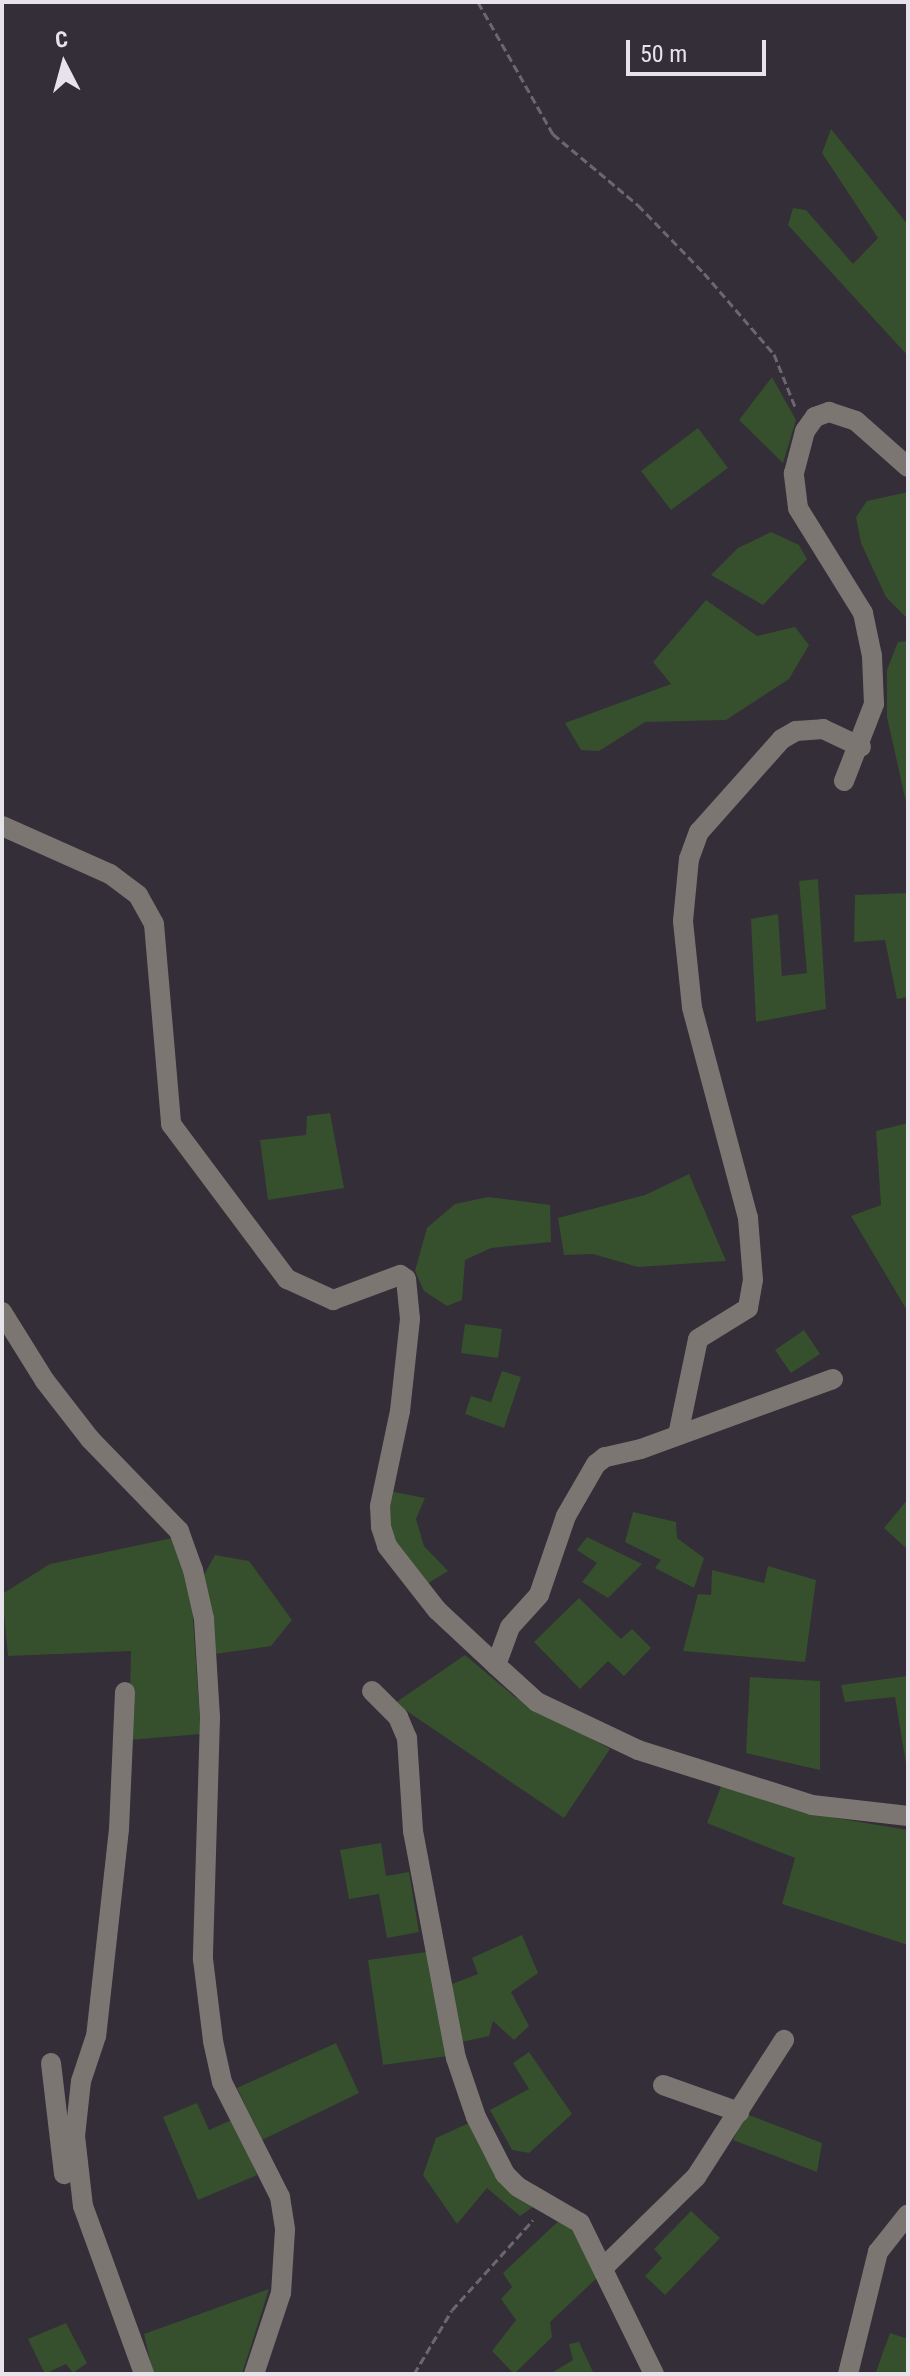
<!DOCTYPE html>
<meta charset="utf-8">
<style>
body{margin:0}
#map{position:relative;width:910px;height:2376px;overflow:hidden;background:#332e38;font-family:"Roboto Condensed",sans-serif}
div>[style]{position:absolute}
[style*='--x']{left:calc(var(--x)*1px);top:calc(var(--y)*1px);width:calc(var(--w)*1px);rotate:calc(var(--a)*1deg)}
.green>*{inset:0;background:#364f2c}
.path>*{height:3px;margin-top:-1.5px;transform-origin:0;background:repeating-linear-gradient(90deg,#6b666f 0 8px,transparent 0 12px)}
.minor>*{height:20px;margin:-10px;padding:0 10px;transform-origin:10px;border-radius:10px;background:#7c7673}
span{translate:-50% -50%;white-space:nowrap;text-align:center;line-height:1.15;-webkit-text-stroke:6px #332e38;paint-order:stroke}
.frame{position:absolute;inset:0;border:4px solid #e7e3ea;pointer-events:none}
.north{position:absolute;left:24px;top:24px;width:80px;height:80px;-webkit-text-stroke:6px #332e38;paint-order:stroke;rotate:354deg;font-size:22px;font-weight:700;line-height:32px;text-align:center;color:#e7e3ea}
.north::after{content:'';display:block;margin:auto;width:28px;height:36px;background:#e7e3ea;clip-path:polygon(50% 0,100% 100%,50% 72%,0 100%)}
.scale{position:absolute;left:626px;top:40px;width:140px;height:36px;box-sizing:border-box;border:4px solid #e7e3ea;border-top:0;padding-left:10px;font-size:24px;line-height:28px;white-space:nowrap;color:#e7e3ea;-webkit-text-stroke:6px #332e38;paint-order:stroke}
</style>
<div id="map">
<div class="green">
<i style="clip-path:polygon(831px 129px,908px 225px,908px 356px,788px 225px,793px 208px,806px 210px,853px 264px,878px 238px,822px 153px)"></i>
<i style="clip-path:polygon(772px 377px,796px 420px,783px 463px,739px 420px)"></i>
<i style="clip-path:polygon(698px 428px,728px 468px,671px 510px,641px 471px)"></i>
<i style="clip-path:polygon(908px 492px,908px 619px,886px 597px,861px 543px,856px 517px,867px 501px)"></i>
<i style="clip-path:polygon(771px 532px,799px 545px,807px 559px,763px 605px,711px 575px,738px 548px)"></i>
<i style="clip-path:polygon(706px 600px,757px 636px,795px 627px,809px 645px,789px 679px,726px 720px,645px 722px,599px 751px,581px 750px,565px 723px,671px 684px,653px 662px)"></i>
<i style="clip-path:polygon(908px 641px,908px 811px,887px 717px,887px 670px,898px 642px)"></i>
<i style="clip-path:polygon(818px 879px,826px 1009px,756px 1022px,751px 919px,778px 914px,782px 976px,807px 973px,799px 881px)"></i>
<i style="clip-path:polygon(908px 893px,908px 997px,897px 999px,885px 940px,854px 942px,855px 895px)"></i>
<i style="clip-path:polygon(330px 1113px,344px 1188px,268px 1200px,260px 1140px,306px 1135px,307px 1116px)"></i>
<i style="clip-path:polygon(908px 1123px,908px 1312px,851px 1216px,881px 1205px,876px 1131px)"></i>
<i style="clip-path:polygon(689px 1174px,726px 1261px,638px 1267px,593px 1254px,564px 1255px,558px 1218px,645px 1195px)"></i>
<i style="clip-path:polygon(488px 1197px,550px 1205px,551px 1242px,491px 1248px,465px 1260px,462px 1300px,447px 1306px,424px 1291px,415px 1271px,427px 1228px,455px 1204px)"></i>
<i style="clip-path:polygon(465px 1324px,502px 1329px,498px 1358px,461px 1353px)"></i>
<i style="clip-path:polygon(804px 1330px,820px 1354px,791px 1373px,775px 1350px)"></i>
<i style="clip-path:polygon(502px 1371px,521px 1377px,504px 1428px,465px 1414px,471px 1396px,491px 1402px)"></i>
<i style="clip-path:polygon(389px 1491px,425px 1498px,416px 1519px,424px 1546px,448px 1571px,427px 1584px,406px 1565px,388px 1523px)"></i>
<i style="clip-path:polygon(908px 1499px,908px 1550px,884px 1528px)"></i>
<i style="clip-path:polygon(633px 1512px,676px 1522px,677px 1538px,704px 1558px,694px 1588px,655px 1568px,661px 1560px,625px 1542px)"></i>
<i style="clip-path:polygon(177px 1537px,190px 1575px,201px 1734px,129px 1740px,131px 1651px,8px 1656px,2px 1594px,50px 1564px)"></i>
<i style="clip-path:polygon(587px 1537px,642px 1564px,608px 1598px,582px 1582px,597px 1563px,577px 1550px)"></i>
<i style="clip-path:polygon(215px 1555px,249px 1561px,292px 1620px,271px 1646px,215px 1654px,204px 1575px)"></i>
<i style="clip-path:polygon(768px 1566px,816px 1580px,805px 1662px,683px 1651px,698px 1594px,711px 1595px,712px 1570px,764px 1583px)"></i>
<i style="clip-path:polygon(579px 1598px,621px 1639px,632px 1629px,651px 1648px,624px 1676px,608px 1661px,580px 1689px,534px 1642px)"></i>
<i style="clip-path:polygon(465px 1655px,515px 1697px,610px 1749px,564px 1818px,395px 1703px)"></i>
<i style="clip-path:polygon(908px 1676px,908px 1776px,895px 1697px,845px 1702px,841px 1685px)"></i>
<i style="clip-path:polygon(750px 1677px,820px 1681px,820px 1770px,746px 1753px)"></i>
<i style="clip-path:polygon(723px 1781px,811px 1814px,908px 1830px,908px 1945px,782px 1904px,795px 1858px,707px 1823px)"></i>
<i style="clip-path:polygon(381px 1843px,386px 1876px,409px 1872px,419px 1932px,387px 1938px,379px 1894px,349px 1899px,340px 1850px)"></i>
<i style="clip-path:polygon(522px 1935px,538px 1973px,511px 1992px,529px 2026px,514px 2040px,493px 2021px,489px 2036px,461px 2042px,452px 1984px,478px 1974px,472px 1958px)"></i>
<i style="clip-path:polygon(434px 1951px,448px 2056px,383px 2065px,368px 1960px)"></i>
<i style="clip-path:polygon(336px 2043px,359px 2093px,262px 2140px,237px 2088px)"></i>
<i style="clip-path:polygon(529px 2052px,572px 2114px,529px 2153px,512px 2150px,490px 2110px,529px 2089px,513px 2063px)"></i>
<i style="clip-path:polygon(197px 2103px,209px 2130px,234px 2119px,257px 2175px,198px 2200px,163px 2117px)"></i>
<i style="clip-path:polygon(746px 2114px,822px 2143px,817px 2172px,733px 2140px)"></i>
<i style="clip-path:polygon(471px 2122px,533px 2207px,520px 2216px,487px 2188px,457px 2224px,423px 2175px,436px 2138px)"></i>
<i style="clip-path:polygon(691px 2211px,720px 2238px,665px 2295px,645px 2276px,662px 2258px,654px 2249px)"></i>
<i style="clip-path:polygon(564px 2216px,598px 2277px,550px 2322px,552px 2337px,514px 2374px,492px 2351px,516px 2320px,501px 2299px,512px 2287px,503px 2273px)"></i>
<i style="clip-path:polygon(269px 2289px,242px 2374px,153px 2374px,144px 2334px)"></i>
<i style="clip-path:polygon(66px 2323px,87px 2363px,73px 2373px,66px 2364px,45px 2374px,28px 2339px)"></i>
<i style="clip-path:polygon(890px 2333px,908px 2339px,908px 2374px,876px 2372px)"></i>
<i style="clip-path:polygon(579px 2342px,594px 2374px,550px 2374px,573px 2360px,569px 2344px)"></i>
</div>
<div class="path">
<i style="--x:478;--y:2;--w:152;--a:60.4"></i>
<i style="--x:553;--y:134;--w:111;--a:39.9"></i>
<i style="--x:638;--y:205;--w:95;--a:45.9"></i>
<i style="--x:704;--y:273;--w:107;--a:49.2"></i>
<i style="--x:774;--y:354;--w:59;--a:68.2"></i>
<i style="--x:414;--y:2374;--w:74;--a:-59.3"></i>
<i style="--x:452;--y:2310;--w:121;--a:-48"></i>
</div>
<div class="minor">
<i style="--x:844;--y:781;--w:83;--a:-68.7"></i>
<i style="--x:874;--y:704;--w:48;--a:-92.4"></i>
<i style="--x:872;--y:656;--w:44;--a:-101.8"></i>
<i style="--x:863;--y:613;--w:123;--a:-121.8"></i>
<i style="--x:798;--y:508;--w:35;--a:-97"></i>
<i style="--x:794;--y:473;--w:43;--a:-75.3"></i>
<i style="--x:805;--y:431;--w:17;--a:-54"></i>
<i style="--x:815;--y:417;--w:15;--a:-20"></i>
<i style="--x:829;--y:412;--w:28;--a:18"></i>
<i style="--x:856;--y:421;--w:69;--a:41.5"></i>
<i style="--x:2;--y:826;--w:118;--a:24"></i>
<i style="--x:110;--y:874;--w:35;--a:37"></i>
<i style="--x:138;--y:895;--w:33;--a:61"></i>
<i style="--x:154;--y:924;--w:201;--a:85.1"></i>
<i style="--x:171;--y:1124;--w:194;--a:53.2"></i>
<i style="--x:287;--y:1279;--w:51;--a:24.5"></i>
<i style="--x:333;--y:1300;--w:72;--a:-20.5"></i>
<i style="--x:400;--y:1275;--w:7;--a:34"></i>
<i style="--x:406;--y:1279;--w:40;--a:84.3"></i>
<i style="--x:410;--y:1319;--w:93;--a:96.2"></i>
<i style="--x:400;--y:1411;--w:97;--a:101.9"></i>
<i style="--x:380;--y:1506;--w:21;--a:87"></i>
<i style="--x:381;--y:1527;--w:20;--a:72"></i>
<i style="--x:387;--y:1546;--w:81;--a:52"></i>
<i style="--x:437;--y:1610;--w:81;--a:43"></i>
<i style="--x:2;--y:1312;--w:81;--a:58.1"></i>
<i style="--x:45;--y:1381;--w:73;--a:52.2"></i>
<i style="--x:90;--y:1439;--w:128;--a:45.9"></i>
<i style="--x:179;--y:1531;--w:41;--a:70.3"></i>
<i style="--x:193;--y:1570;--w:50;--a:77.3"></i>
<i style="--x:204;--y:1619;--w:99;--a:86.5"></i>
<i style="--x:210;--y:1718;--w:241;--a:91.7"></i>
<i style="--x:203;--y:1959;--w:83;--a:83"></i>
<i style="--x:213;--y:2041;--w:42;--a:77.6"></i>
<i style="--x:222;--y:2082;--w:129;--a:63.2"></i>
<i style="--x:280;--y:2197;--w:33;--a:81"></i>
<i style="--x:285;--y:2230;--w:63;--a:93.6"></i>
<i style="--x:281;--y:2293;--w:85;--a:108.4"></i>
<i style="--x:833;--y:1379;--w:204;--a:160"></i>
<i style="--x:641;--y:1449;--w:37;--a:167"></i>
<i style="--x:605;--y:1457;--w:11;--a:142"></i>
<i style="--x:596;--y:1464;--w:60;--a:120"></i>
<i style="--x:566;--y:1516;--w:83;--a:108.9"></i>
<i style="--x:539;--y:1595;--w:43;--a:132.2"></i>
<i style="--x:510;--y:1627;--w:40;--a:110.2"></i>
<i style="--x:496;--y:1665;--w:55;--a:42.1"></i>
<i style="--x:537;--y:1702;--w:112;--a:25.4"></i>
<i style="--x:638;--y:1750;--w:182;--a:17.5"></i>
<i style="--x:812;--y:1805;--w:97;--a:6.5"></i>
<i style="--x:678;--y:1435;--w:98;--a:-78.2"></i>
<i style="--x:698;--y:1339;--w:59;--a:-31.8"></i>
<i style="--x:748;--y:1308;--w:28;--a:-80"></i>
<i style="--x:753;--y:1280;--w:62;--a:-94.6"></i>
<i style="--x:748;--y:1218;--w:218;--a:-104.9"></i>
<i style="--x:692;--y:1007;--w:86;--a:-96"></i>
<i style="--x:683;--y:921;--w:62;--a:-84.5"></i>
<i style="--x:689;--y:859;--w:29;--a:-70"></i>
<i style="--x:699;--y:832;--w:125;--a:-48.3"></i>
<i style="--x:782;--y:739;--w:16;--a:-30"></i>
<i style="--x:796;--y:731;--w:27;--a:-4"></i>
<i style="--x:823;--y:729;--w:42;--a:25.3"></i>
<i style="--x:372;--y:1691;--w:37;--a:45"></i>
<i style="--x:398;--y:1717;--w:23;--a:67"></i>
<i style="--x:407;--y:1738;--w:93;--a:86.3"></i>
<i style="--x:413;--y:1831;--w:231;--a:79.3"></i>
<i style="--x:456;--y:2058;--w:62;--a:71.3"></i>
<i style="--x:476;--y:2117;--w:64;--a:63"></i>
<i style="--x:505;--y:2174;--w:18;--a:45"></i>
<i style="--x:518;--y:2187;--w:72;--a:30.1"></i>
<i style="--x:580;--y:2223;--w:168;--a:63.9"></i>
<i style="--x:125;--y:1692;--w:137;--a:92.5"></i>
<i style="--x:119;--y:1829;--w:208;--a:96.3"></i>
<i style="--x:96;--y:2036;--w:47;--a:108.4"></i>
<i style="--x:81;--y:2081;--w:55;--a:96.2"></i>
<i style="--x:75;--y:2136;--w:70;--a:83.5"></i>
<i style="--x:83;--y:2206;--w:179;--a:70"></i>
<i style="--x:51;--y:2063;--w:112;--a:83.3"></i>
<i style="--x:663;--y:2085;--w:81;--a:19.6"></i>
<i style="--x:604;--y:2267;--w:129;--a:-44.4"></i>
<i style="--x:696;--y:2177;--w:163;--a:-57.3"></i>
<i style="--x:848;--y:2374;--w:126;--a:-76.2"></i>
<i style="--x:878;--y:2252;--w:48;--a:-51.7"></i>
</div>
<div class="frame"></div>
<div class="north">С</div>
<div class="scale">50 m</div>
</div>
